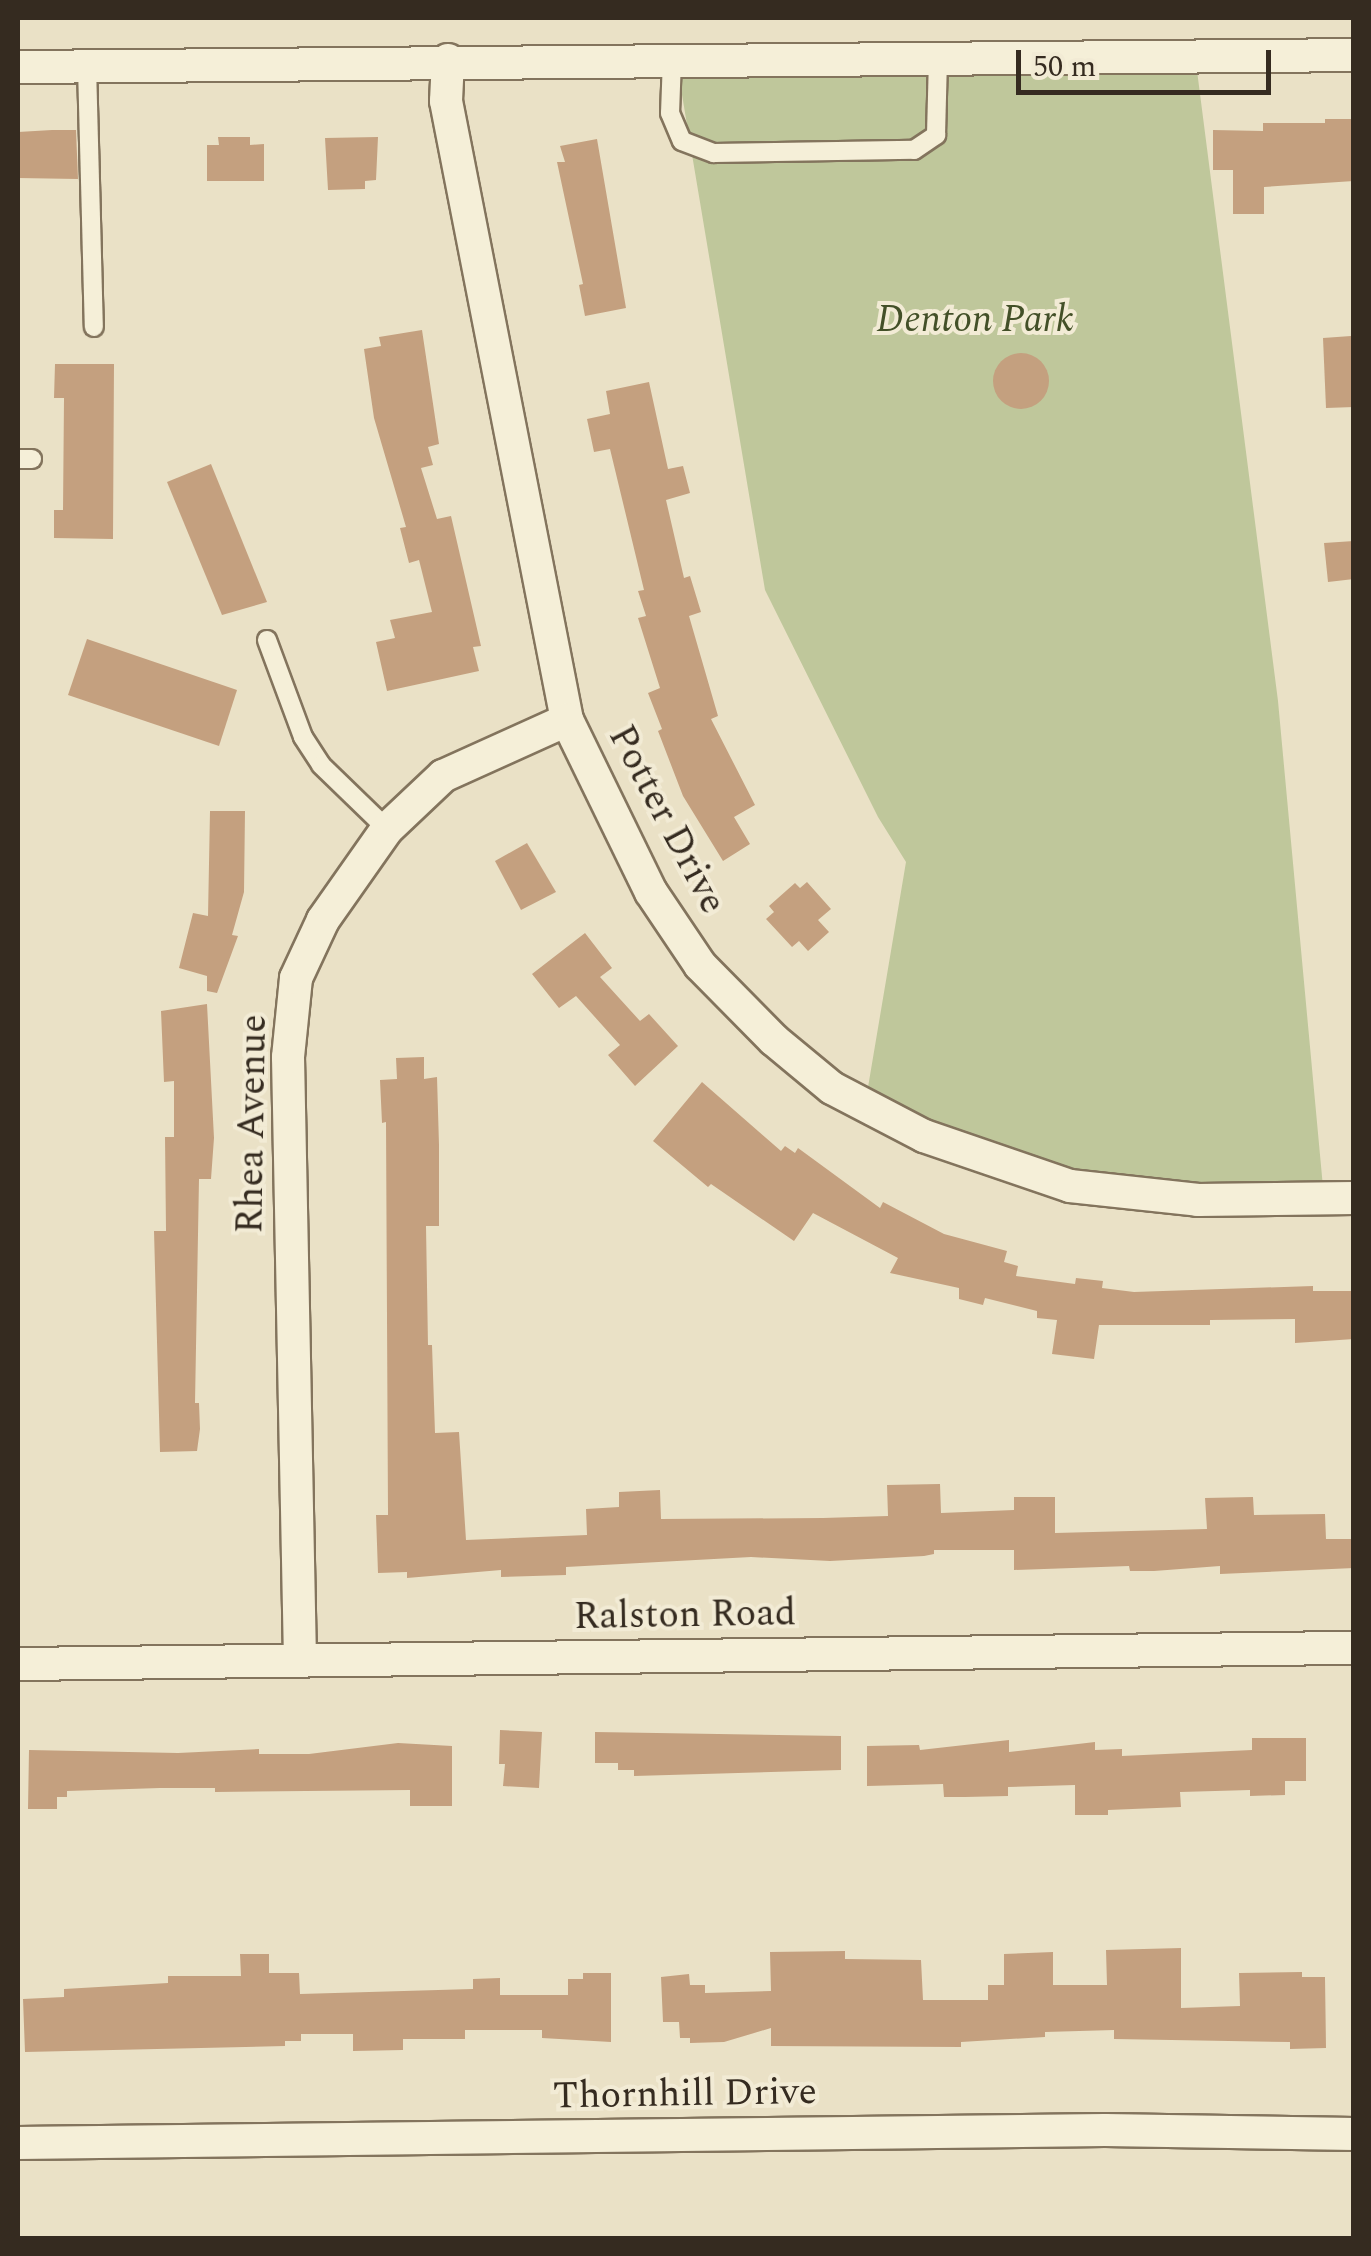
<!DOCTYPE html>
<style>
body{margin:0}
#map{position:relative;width:1371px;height:2256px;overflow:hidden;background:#eae1c6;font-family:Spectral,serif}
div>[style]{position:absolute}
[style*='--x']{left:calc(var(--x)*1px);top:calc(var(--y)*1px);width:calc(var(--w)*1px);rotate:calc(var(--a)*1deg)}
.green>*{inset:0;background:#bfc79b}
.building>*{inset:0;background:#c4a07f}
.round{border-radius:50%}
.roads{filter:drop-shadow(2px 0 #83745d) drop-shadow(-2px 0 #83745d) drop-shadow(0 2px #83745d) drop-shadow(0 -2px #83745d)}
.service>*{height:18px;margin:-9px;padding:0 9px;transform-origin:9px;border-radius:9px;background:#f5efd8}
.minor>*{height:32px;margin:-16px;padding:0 16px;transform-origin:16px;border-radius:16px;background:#f5efd8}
span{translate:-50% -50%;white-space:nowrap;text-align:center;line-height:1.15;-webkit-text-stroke:8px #f2ebd5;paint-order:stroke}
.park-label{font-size:38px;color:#435028;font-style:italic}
.street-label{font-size:38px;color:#352b20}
.frame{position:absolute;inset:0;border:20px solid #352b20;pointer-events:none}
.scale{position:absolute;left:1016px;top:50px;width:255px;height:45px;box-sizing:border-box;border:5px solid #352b20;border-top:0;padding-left:12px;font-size:30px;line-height:35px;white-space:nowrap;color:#352b20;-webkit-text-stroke:8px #f2ebd5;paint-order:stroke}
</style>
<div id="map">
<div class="green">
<i style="clip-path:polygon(1195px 55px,1278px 701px,1324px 1198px,1070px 1186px,865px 1105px,906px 862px,878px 817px,765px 590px,676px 59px)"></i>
</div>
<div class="building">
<i style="clip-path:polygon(1325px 119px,1354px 119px,1354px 181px,1264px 187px,1264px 214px,1233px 214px,1233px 170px,1213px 170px,1213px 130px,1263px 131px,1263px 123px,1325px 123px)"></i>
<i style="clip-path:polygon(52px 130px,76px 130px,78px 179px,18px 178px,18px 132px)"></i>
<i style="clip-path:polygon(218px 137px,250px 137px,250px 145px,264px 144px,264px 181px,207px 181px,207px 145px,219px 145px)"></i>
<i style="clip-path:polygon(378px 137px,376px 180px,365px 181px,365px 189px,328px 190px,325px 138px)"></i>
<i style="clip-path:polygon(597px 139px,626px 308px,585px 316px,579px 285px,583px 284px,557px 162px,565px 162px,560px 146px)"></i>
<i style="clip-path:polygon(422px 330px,439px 444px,428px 447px,433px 465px,421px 468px,437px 519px,451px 516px,481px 646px,473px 647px,479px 671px,387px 691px,376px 642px,395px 638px,390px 620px,432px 612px,419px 560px,409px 563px,400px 528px,406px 527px,374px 418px,364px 349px,381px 346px,379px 337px)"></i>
<i style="clip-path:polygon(1351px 336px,1354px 407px,1326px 408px,1323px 338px)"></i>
<i class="round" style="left:993px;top:353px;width:56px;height:56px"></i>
<i style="clip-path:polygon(55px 364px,114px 364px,113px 539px,54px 538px,54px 510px,63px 510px,64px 398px,54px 398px)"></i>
<i style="clip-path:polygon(649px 382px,668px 469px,683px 466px,690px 493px,666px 500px,684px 578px,690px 576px,701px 612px,689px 616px,718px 716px,711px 719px,755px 805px,734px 817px,750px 844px,723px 861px,683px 796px,658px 731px,662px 729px,648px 693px,660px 688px,638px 618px,646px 616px,638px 591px,644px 590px,610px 449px,594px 452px,587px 419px,610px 414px,606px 391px)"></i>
<i style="clip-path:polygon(211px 464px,267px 602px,222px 615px,167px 482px)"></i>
<i style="clip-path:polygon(1354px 541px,1354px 579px,1328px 582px,1324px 543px)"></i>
<i style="clip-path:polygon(87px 639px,237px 690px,219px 746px,68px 695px)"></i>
<i style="clip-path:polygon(210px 811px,245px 811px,244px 892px,232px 935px,238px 936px,217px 993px,207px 991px,207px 976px,179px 968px,193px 913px,208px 916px)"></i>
<i style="clip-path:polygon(527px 843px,556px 892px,521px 910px,495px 861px)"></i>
<i style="clip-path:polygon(807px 882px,831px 909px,818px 920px,829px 932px,808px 951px,799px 941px,792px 947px,766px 919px,774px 912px,769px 906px,795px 883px,800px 888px)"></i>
<i style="clip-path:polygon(585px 933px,612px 968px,600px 977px,640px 1021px,649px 1014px,678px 1046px,635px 1086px,608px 1055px,620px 1045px,576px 996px,559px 1008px,532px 974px)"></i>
<i style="clip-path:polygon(207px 1004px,214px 1138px,211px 1179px,199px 1179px,195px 1403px,199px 1403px,200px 1429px,197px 1451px,160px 1452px,154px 1231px,166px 1231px,165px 1137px,174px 1137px,174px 1081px,164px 1082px,161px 1011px)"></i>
<i style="clip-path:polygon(424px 1057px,424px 1079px,437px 1077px,439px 1145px,439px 1226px,426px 1226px,428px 1345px,432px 1345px,435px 1433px,459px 1432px,466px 1540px,587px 1535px,586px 1509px,619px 1507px,619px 1492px,660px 1490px,661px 1519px,823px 1518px,888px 1516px,887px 1485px,940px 1484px,941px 1513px,1014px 1510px,1014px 1497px,1055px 1497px,1055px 1533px,1207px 1529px,1205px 1498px,1253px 1497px,1254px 1515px,1325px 1514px,1326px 1539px,1354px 1539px,1354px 1568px,1220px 1574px,1220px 1566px,1154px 1571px,1130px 1571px,1129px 1566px,1014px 1570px,1014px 1550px,934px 1550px,934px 1554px,924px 1556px,830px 1561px,751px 1557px,566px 1567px,566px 1575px,501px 1577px,501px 1570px,407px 1578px,407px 1572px,378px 1573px,376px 1515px,388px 1515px,386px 1122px,382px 1123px,380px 1080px,397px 1079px,396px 1058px)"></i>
<i style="clip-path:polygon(702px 1082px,781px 1151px,785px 1146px,795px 1153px,798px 1148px,880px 1208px,883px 1202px,944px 1234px,1007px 1251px,1004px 1262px,1018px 1266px,1016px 1276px,1075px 1284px,1076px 1278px,1103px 1281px,1102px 1288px,1134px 1292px,1313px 1286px,1313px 1291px,1354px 1291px,1354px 1339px,1295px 1343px,1295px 1319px,1210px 1320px,1210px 1325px,1099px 1325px,1094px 1359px,1052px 1354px,1057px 1320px,1037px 1318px,1037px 1311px,985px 1298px,983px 1305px,959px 1299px,959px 1288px,890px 1273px,898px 1258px,813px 1213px,794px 1241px,711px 1184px,708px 1187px,653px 1141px)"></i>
<i style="clip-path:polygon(500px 1730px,542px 1732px,539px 1788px,503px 1786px,505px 1764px,499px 1764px)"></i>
<i style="clip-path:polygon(595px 1732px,841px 1736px,841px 1770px,634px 1776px,634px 1770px,618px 1770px,618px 1763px,595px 1763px)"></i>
<i style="clip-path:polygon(1252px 1738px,1306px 1738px,1306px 1781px,1285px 1781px,1285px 1795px,1250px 1796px,1250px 1790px,1180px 1792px,1181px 1807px,1108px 1810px,1108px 1815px,1075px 1815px,1075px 1785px,1008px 1787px,1008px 1796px,965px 1797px,944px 1797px,943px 1784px,867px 1786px,867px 1746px,919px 1745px,920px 1750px,1009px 1740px,1009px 1752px,1095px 1742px,1095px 1750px,1122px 1749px,1122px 1756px,1252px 1750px)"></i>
<i style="clip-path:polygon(398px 1743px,452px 1746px,452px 1806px,410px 1806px,410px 1790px,215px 1792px,215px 1788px,160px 1788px,67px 1791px,67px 1797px,57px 1797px,57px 1809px,28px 1809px,29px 1750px,178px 1753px,259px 1749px,259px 1754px,309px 1754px)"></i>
<i style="clip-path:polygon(1181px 1948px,1181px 2008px,1240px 2006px,1239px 1973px,1302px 1972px,1302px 1977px,1325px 1977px,1326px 2048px,1290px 2049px,1290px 2042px,1114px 2039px,1114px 2030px,1045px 2032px,1045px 2037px,961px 2042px,961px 2047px,771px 2046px,771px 2028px,724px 2042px,690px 2043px,690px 2038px,680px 2038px,679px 2022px,663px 2022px,661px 1977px,689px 1974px,690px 1985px,705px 1985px,705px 1993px,771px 1991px,770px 1952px,845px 1951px,845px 1959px,921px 1960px,923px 2000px,988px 2000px,988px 1985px,1004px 1985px,1004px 1954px,1053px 1952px,1053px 1985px,1107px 1985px,1106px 1950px)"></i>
<i style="clip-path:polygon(240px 1954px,269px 1954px,269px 1973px,299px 1973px,300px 1994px,473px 1989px,473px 1979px,500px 1978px,500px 1995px,568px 1995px,568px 1979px,583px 1979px,583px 1973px,611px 1973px,611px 2042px,542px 2038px,542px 2030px,465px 2030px,465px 2039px,403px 2039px,403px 2050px,353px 2051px,353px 2034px,301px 2034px,301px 2041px,285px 2041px,285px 2046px,25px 2052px,23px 1999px,64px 1997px,64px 1989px,168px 1983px,168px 1976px,241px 1976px)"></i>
</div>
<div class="roads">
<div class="service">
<i style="--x:672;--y:59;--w:54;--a:92.1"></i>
<i style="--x:670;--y:113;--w:30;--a:67"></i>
<i style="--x:682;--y:141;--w:34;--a:21"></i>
<i style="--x:714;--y:153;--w:200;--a:-0.9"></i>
<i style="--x:914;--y:150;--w:27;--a:-34"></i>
<i style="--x:936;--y:135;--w:78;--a:-88.5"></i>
<i style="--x:87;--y:66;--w:261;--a:88.5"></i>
<i style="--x:18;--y:459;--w:14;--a:0"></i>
<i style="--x:267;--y:640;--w:103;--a:69.6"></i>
<i style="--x:303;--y:737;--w:33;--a:57"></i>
<i style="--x:321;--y:765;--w:92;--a:44.1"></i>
</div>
<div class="minor">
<i style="--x:448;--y:60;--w:41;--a:92.8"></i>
<i style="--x:446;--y:101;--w:631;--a:78.94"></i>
<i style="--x:567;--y:720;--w:191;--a:64"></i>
<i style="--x:651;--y:892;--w:88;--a:56.1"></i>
<i style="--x:700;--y:965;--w:105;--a:45.4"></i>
<i style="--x:774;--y:1040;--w:75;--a:39.6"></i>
<i style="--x:832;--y:1088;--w:104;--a:27.6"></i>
<i style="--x:924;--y:1136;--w:154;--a:18.9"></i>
<i style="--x:1070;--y:1186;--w:129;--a:6.2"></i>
<i style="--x:1198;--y:1200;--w:156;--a:-0.7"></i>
<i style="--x:18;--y:67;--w:1336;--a:-0.51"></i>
<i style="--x:300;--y:1660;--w:603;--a:-91.14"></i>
<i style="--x:288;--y:1057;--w:79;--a:-84.2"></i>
<i style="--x:296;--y:978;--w:64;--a:-65"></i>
<i style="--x:323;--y:920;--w:111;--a:-54.9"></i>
<i style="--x:387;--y:829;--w:77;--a:-43.4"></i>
<i style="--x:443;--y:776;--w:136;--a:-24.3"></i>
<i style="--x:18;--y:1664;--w:1336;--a:-0.69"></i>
<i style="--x:18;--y:2143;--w:1087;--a:-0.69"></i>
<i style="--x:1105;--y:2130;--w:249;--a:0.9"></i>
</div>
</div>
<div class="park-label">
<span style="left:975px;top:321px">Denton Park</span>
</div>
<div class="street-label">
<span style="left:666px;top:820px;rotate:62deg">Potter Drive</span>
<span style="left:253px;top:1124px;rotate:-89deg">Rhea Avenue</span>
<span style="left:685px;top:1616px;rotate:-1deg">Ralston Road</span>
<span style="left:685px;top:2095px;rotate:-1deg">Thornhill Drive</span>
</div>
<div class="frame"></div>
<div class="scale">50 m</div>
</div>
